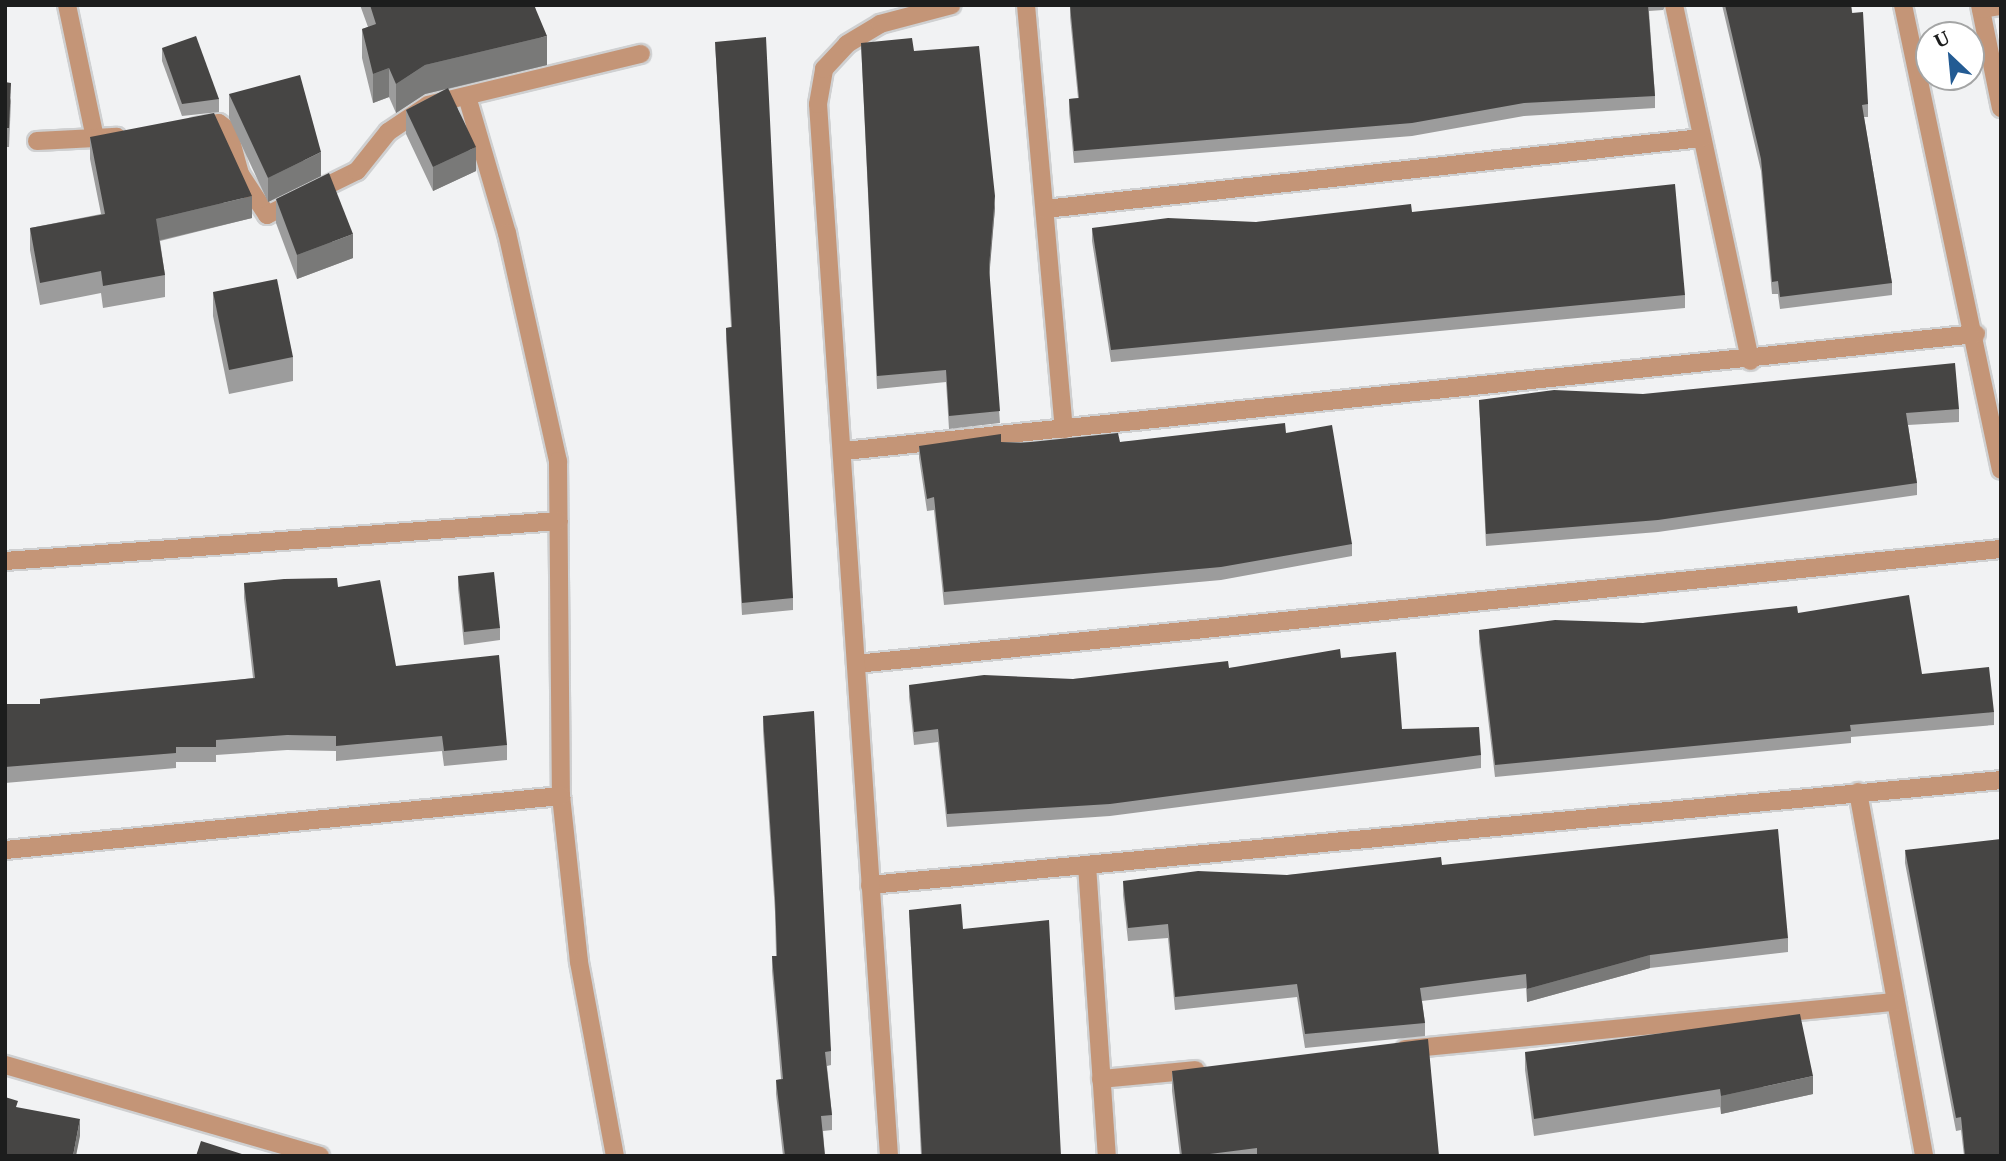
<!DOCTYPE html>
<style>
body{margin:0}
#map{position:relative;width:2006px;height:1161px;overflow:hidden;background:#f1f2f3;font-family:"IBM Plex Serif",serif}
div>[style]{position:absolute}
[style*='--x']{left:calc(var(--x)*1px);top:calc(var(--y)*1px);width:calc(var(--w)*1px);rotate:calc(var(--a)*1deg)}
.roads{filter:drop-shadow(2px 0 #cfd0d1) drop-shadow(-2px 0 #cfd0d1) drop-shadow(0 2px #cfd0d1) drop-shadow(0 -2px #cfd0d1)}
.minor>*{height:18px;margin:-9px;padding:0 9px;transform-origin:9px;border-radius:9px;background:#c49577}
.wall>*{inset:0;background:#9c9c9c}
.shaded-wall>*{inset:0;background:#797978}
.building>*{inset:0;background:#464544}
span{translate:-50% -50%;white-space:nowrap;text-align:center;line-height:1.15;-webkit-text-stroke:7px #fff;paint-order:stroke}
.frame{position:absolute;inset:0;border:7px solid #1c1d1d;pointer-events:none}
.north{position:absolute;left:1915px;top:21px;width:70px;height:70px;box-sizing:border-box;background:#fff;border:2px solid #a4a5a5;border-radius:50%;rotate:334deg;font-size:19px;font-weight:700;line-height:28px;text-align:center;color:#1c1d1d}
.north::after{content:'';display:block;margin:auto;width:24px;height:32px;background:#235b93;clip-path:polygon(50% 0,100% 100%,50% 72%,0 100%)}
</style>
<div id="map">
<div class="roads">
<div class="minor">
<i style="--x:67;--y:5;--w:136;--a:78.1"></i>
<i style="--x:95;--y:138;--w:22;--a:-3"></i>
<i style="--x:1026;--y:5;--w:426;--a:84.9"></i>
<i style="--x:1674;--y:5;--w:364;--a:77.9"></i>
<i style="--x:1903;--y:5;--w:475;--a:78.1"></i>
<i style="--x:1980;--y:5;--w:105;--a:78.5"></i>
<i style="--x:1981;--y:9;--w:20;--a:-9"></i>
<i style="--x:468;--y:100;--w:139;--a:73.7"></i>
<i style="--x:507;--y:233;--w:234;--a:77.4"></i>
<i style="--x:558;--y:461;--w:335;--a:89.5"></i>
<i style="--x:561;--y:796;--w:167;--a:83.8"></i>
<i style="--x:579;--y:962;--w:197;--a:79.5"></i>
<i style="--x:196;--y:127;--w:23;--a:-10"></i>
<i style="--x:219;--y:123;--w:11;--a:38"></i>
<i style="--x:228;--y:130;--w:46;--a:74.7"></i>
<i style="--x:240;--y:174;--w:49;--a:56.6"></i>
<i style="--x:267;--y:215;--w:100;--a:-26.1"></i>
<i style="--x:357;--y:171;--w:50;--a:-51.5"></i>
<i style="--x:388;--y:132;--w:48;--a:-34"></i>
<i style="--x:428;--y:105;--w:219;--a:-13.5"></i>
<i style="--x:37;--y:141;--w:58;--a:-3"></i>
<i style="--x:1045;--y:209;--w:661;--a:-6.17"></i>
<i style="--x:844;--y:451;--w:1138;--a:-5.9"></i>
<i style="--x:5;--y:561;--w:555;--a:-4.13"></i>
<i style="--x:856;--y:664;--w:1151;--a:-5.74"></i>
<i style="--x:1858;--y:792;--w:370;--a:79.7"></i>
<i style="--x:5;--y:850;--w:559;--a:-5.55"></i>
<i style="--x:1087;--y:865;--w:292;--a:86.1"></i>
<i style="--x:870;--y:885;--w:1136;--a:-5.3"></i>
<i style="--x:1405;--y:1049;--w:493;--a:-5.5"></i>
<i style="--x:5;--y:1065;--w:328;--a:16.1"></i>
<i style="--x:1101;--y:1079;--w:95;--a:-5.4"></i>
<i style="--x:889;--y:1156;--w:1054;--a:-93.86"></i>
<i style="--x:818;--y:104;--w:36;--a:-80"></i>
<i style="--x:824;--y:69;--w:34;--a:-47"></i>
<i style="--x:847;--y:44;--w:39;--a:-31"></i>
<i style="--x:880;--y:24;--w:74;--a:-14.8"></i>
</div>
</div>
<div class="wall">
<i style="clip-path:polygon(360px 5px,538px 5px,535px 7px,547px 65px,448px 89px,476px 171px,433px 191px,406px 134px,406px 110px,446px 89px,425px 94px,396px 113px,389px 97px,373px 103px,362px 58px,362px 29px,368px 27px)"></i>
<i style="clip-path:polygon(1070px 5px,1666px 5px,1663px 10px,1649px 11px,1655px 96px,1655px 108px,1524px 116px,1412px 136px,1074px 163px,1069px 112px,1069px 99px,1078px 98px,1070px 17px)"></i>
<i style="clip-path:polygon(1684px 5px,1703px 5px,1686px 7px)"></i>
<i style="clip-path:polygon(1722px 5px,1851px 5px,1868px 104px,1868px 117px,1864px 117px,1892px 283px,1892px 295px,1780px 309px,1778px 294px,1772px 294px,1761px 171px)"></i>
<i style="clip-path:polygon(715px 42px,793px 598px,793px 610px,742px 615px,726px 340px,726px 328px,731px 327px)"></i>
<i style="clip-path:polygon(861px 43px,914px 51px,995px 208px,989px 273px,1000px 423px,949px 429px,946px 382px,877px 389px)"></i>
<i style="clip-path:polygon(162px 48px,219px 99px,219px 112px,182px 116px,162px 61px)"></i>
<i style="clip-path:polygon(5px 82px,11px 101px,9px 147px,5px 147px)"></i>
<i style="clip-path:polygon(229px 94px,321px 176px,268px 202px,229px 118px)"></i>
<i style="clip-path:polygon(90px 137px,252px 218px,160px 241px,165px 275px,165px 297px,103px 308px,101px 293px,40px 305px,30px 250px,30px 228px,101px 214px,90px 159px)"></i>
<i style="clip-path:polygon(276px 199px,353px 258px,297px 279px,276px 223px)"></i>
<i style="clip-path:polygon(1412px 212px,1685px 295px,1685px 308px,1111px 362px,1092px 241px,1092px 228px,1256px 222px)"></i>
<i style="clip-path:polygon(213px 292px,293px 357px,293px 381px,229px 394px,213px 316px)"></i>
<i style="clip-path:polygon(1479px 400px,1959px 409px,1959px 422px,1908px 425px,1917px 483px,1917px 495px,1658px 532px,1486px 546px)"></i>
<i style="clip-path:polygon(1286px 433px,1352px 544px,1352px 556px,1221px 580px,944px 605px,934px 510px,927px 511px,919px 458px,919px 446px,1001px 442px,1120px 442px)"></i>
<i style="clip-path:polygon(458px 576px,500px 628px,500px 640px,464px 645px,458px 588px)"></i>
<i style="clip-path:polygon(244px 583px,338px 587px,396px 666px,507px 745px,507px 760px,444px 766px,442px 751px,336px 761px,336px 751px,287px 750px,216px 755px,216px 762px,176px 762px,176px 768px,5px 783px,5px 704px,40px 704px,253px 678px,244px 598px)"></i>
<i style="clip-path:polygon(1798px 613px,1922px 674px,1994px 712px,1994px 725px,1851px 737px,1851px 743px,1495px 777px,1479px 642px,1479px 630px,1643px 623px)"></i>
<i style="clip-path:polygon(1341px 658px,1402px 729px,1481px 755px,1481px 768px,1110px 816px,947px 827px,938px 742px,914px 745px,909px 697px,909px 685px,1073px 679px,1229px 668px)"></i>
<i style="clip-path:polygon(763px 716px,831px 1051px,831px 1065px,827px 1066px,832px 1115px,832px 1130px,823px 1131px,825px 1156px,783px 1156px,776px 1094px,776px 1080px,781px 1079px,772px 971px,772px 956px,776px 956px,775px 912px,763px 731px)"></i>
<i style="clip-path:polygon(1905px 850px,2001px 1156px,1964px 1156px,1961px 1130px,1956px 1131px,1905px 863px)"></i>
<i style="clip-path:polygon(1442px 865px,1788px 938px,1788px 952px,1650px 968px,1527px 1002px,1526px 988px,1422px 1001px,1425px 1023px,1425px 1036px,1305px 1048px,1297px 997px,1175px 1010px,1168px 938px,1128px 941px,1123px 895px,1123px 881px,1287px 875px)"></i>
<i style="clip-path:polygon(909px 910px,963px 929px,1061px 1156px,921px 1156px)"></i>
<i style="clip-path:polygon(1525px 1052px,1813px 1094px,1721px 1114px,1720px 1107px,1534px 1136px,1525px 1070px)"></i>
<i style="clip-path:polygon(1172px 1071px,1439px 1156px,1180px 1156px,1172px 1091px)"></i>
</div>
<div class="shaded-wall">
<i style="clip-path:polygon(547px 36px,547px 65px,425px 94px,396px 113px,396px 84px,425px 65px)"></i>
<i style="clip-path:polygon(389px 68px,389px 97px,373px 103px,373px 74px)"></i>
<i style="clip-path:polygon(476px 147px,476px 171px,433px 191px,433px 167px)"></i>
<i style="clip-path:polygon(321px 152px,321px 176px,268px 202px,268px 178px)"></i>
<i style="clip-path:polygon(252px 196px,252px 218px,156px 241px,156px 219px)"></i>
<i style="clip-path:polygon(995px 196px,995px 208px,989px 279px,989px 267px)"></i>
<i style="clip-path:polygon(353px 234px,353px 258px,297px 279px,297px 255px)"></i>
<i style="clip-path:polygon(1650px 955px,1650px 968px,1527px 1002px,1527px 989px)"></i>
<i style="clip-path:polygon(1813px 1076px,1813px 1094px,1721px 1114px,1721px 1096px)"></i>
<i style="clip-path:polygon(80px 1119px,80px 1136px,76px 1156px,73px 1156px)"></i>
</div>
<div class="building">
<i style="clip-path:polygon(370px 5px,534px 5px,547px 36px,425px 65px,396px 84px,389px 68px,373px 74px,362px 29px,376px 24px)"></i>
<i style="clip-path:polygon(1070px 5px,1648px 5px,1655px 96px,1524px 103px,1412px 123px,1074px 151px,1069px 99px,1079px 98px)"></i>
<i style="clip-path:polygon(1725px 5px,1851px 5px,1852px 13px,1863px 12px,1868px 104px,1862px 105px,1892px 283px,1780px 297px,1778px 281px,1772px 282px,1761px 159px)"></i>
<i style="clip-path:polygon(196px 36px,219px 99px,182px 104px,162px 48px)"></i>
<i style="clip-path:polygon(766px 37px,793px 598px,742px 603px,726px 328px,732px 327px,715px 42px)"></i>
<i style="clip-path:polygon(912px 38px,914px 51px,979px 46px,995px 196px,989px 267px,1000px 411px,949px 416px,946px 370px,877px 376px,861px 43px)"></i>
<i style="clip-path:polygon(300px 75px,321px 152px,268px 178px,229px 94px)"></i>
<i style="clip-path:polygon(5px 82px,11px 83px,9px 128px,5px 128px)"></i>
<i style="clip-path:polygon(448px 88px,476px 147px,433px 167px,406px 110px)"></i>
<i style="clip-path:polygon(214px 113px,252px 196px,156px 219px,165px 275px,103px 286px,101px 271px,40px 283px,30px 228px,105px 214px,90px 137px)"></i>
<i style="clip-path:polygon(329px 173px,353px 234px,297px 255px,276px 199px)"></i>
<i style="clip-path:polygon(1675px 184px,1685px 295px,1111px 350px,1092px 228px,1168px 218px,1256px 222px,1411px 204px,1412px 212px)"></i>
<i style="clip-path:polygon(277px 279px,293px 357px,229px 370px,213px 292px)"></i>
<i style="clip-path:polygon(1955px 363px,1959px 409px,1906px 413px,1917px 483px,1658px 520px,1486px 534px,1479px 400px,1554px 390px,1643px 394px)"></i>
<i style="clip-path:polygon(1285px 423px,1286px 433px,1332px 425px,1352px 544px,1221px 567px,944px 592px,934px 497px,927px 499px,919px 446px,1001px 434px,1001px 442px,1021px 443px,1118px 433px,1120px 442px)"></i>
<i style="clip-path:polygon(494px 572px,500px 628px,464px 632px,458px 576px)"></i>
<i style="clip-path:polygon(337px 578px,338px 587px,380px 580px,396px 666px,499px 655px,507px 745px,444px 751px,442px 736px,336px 746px,336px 736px,287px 735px,216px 740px,216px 747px,176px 747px,176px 753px,5px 767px,5px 704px,40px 704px,40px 699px,255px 678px,244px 583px,284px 579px)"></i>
<i style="clip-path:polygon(1909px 595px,1922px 674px,1989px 667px,1994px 712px,1850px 725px,1851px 731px,1495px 765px,1479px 630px,1555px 620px,1643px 623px,1797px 606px,1798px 613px)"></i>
<i style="clip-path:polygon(1340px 649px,1341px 658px,1396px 652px,1402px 729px,1479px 727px,1481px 755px,1110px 804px,947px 814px,938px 729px,914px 732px,909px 685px,984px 675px,1073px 679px,1228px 661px,1229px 668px)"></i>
<i style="clip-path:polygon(814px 711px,831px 1051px,825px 1052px,832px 1115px,821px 1116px,825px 1156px,785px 1156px,776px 1080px,783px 1079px,772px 956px,777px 956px,775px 898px,763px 716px)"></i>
<i style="clip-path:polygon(1778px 829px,1788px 938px,1650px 955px,1527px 989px,1526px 974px,1420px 988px,1425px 1023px,1305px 1034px,1297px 984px,1175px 997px,1168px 924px,1128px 928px,1123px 881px,1198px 871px,1287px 875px,1441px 857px,1442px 865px)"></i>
<i style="clip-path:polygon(2001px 839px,2001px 1156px,1965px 1156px,1961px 1117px,1956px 1118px,1905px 850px)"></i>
<i style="clip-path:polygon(961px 904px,963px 929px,1049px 920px,1061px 1156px,922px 1156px,909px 910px)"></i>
<i style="clip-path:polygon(1800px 1014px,1813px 1076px,1721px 1096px,1720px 1089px,1534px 1119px,1525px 1052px)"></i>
<i style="clip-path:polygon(1428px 1039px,1439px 1156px,1257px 1156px,1257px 1148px,1194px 1156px,1182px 1156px,1172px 1071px)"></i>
<i style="clip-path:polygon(5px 1097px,18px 1101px,16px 1107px,80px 1119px,73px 1156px,5px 1156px)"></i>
<i style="clip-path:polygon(201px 1141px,245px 1155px,245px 1156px,196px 1156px)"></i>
</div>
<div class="frame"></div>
<div class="north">U</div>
</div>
